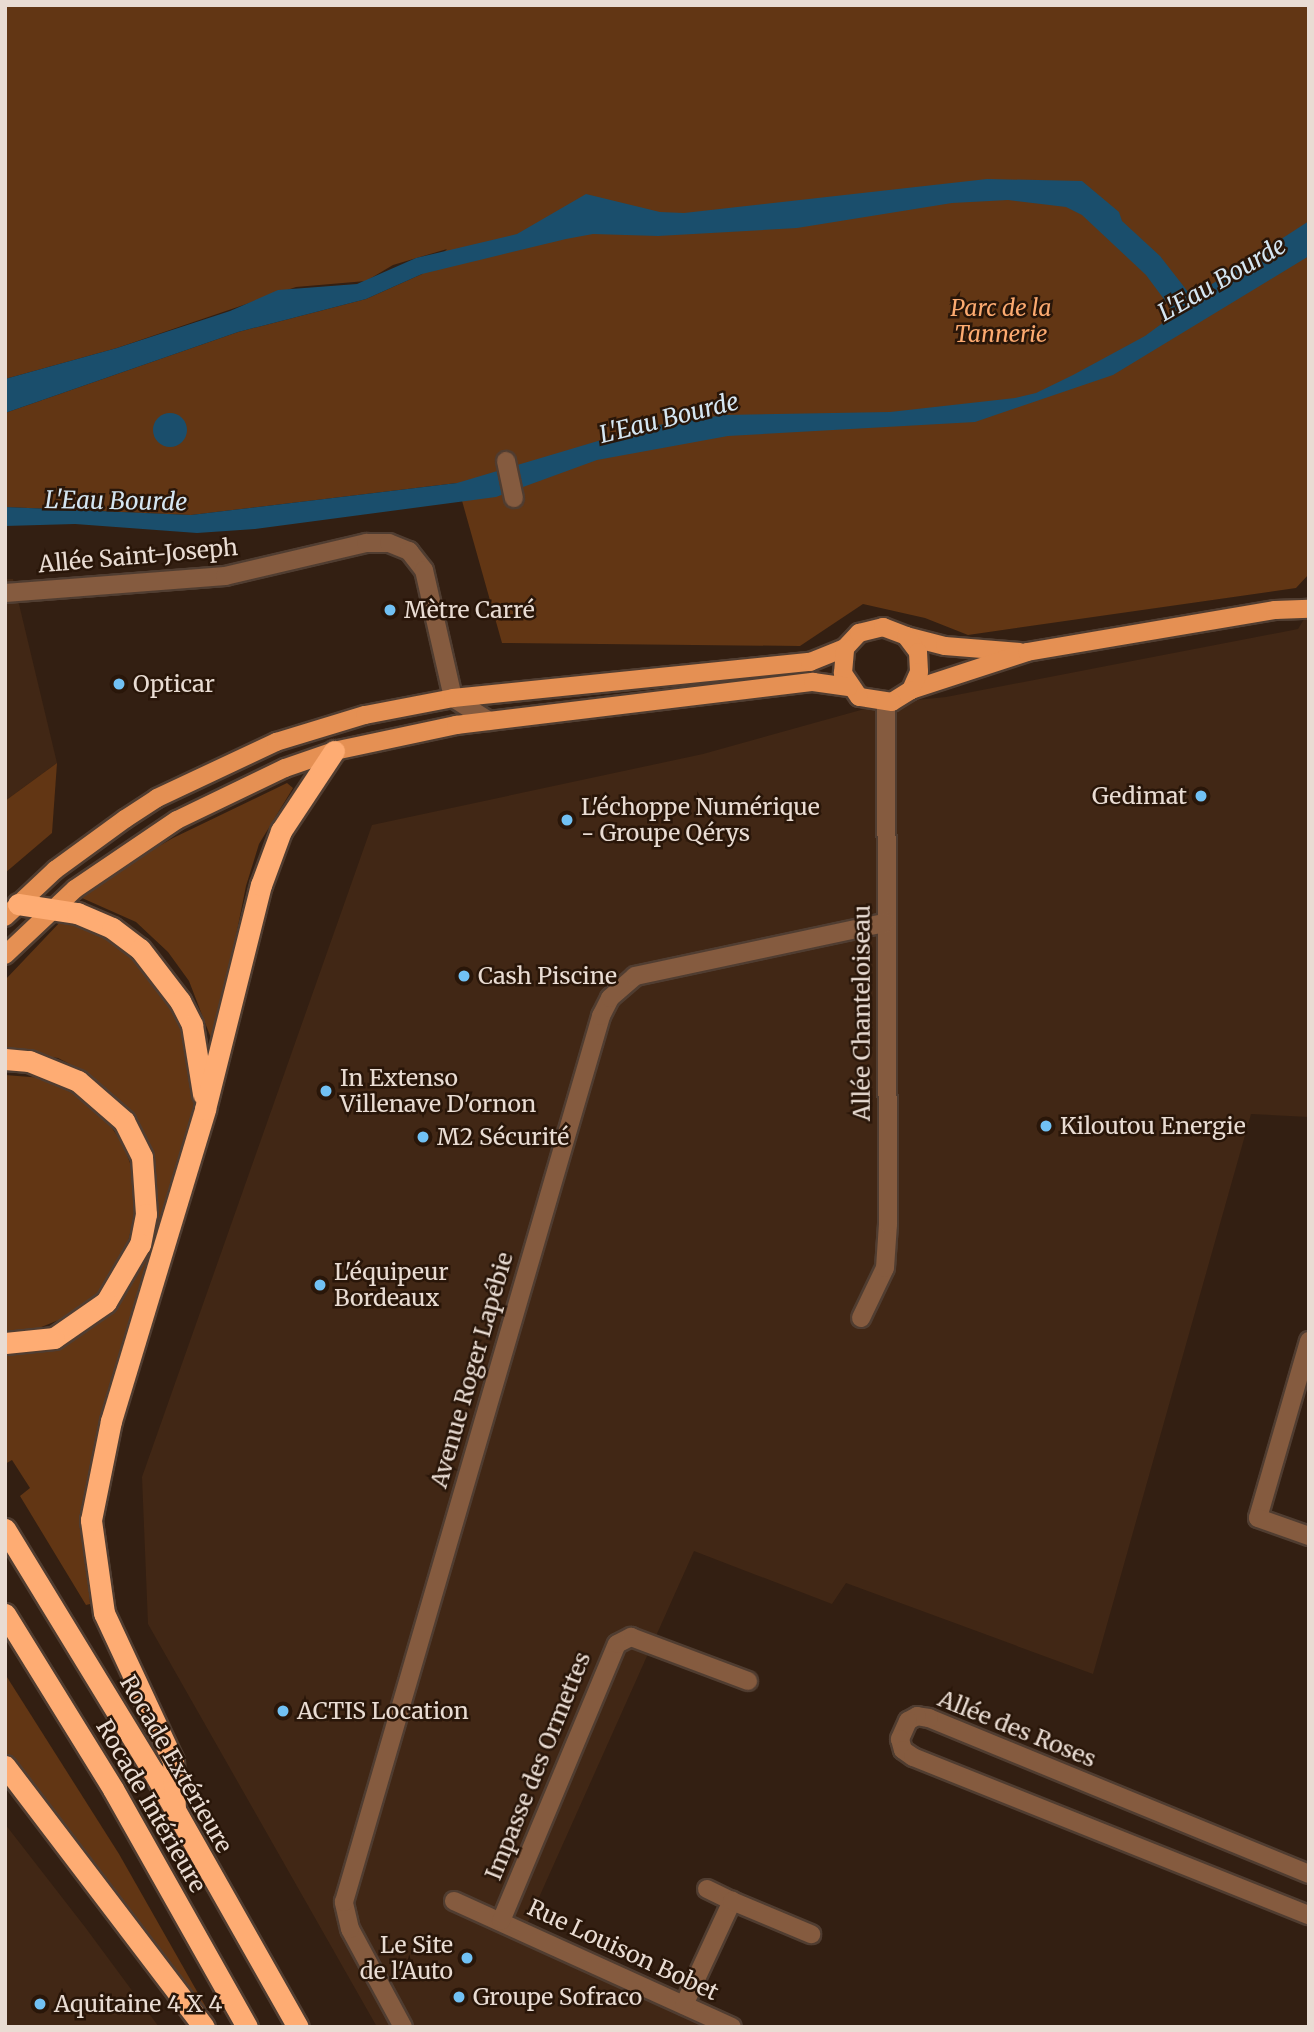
<!DOCTYPE html>
<meta charset="utf-8">
<style>
body{margin:0}
#map{position:relative;width:1314px;height:2032px;overflow:hidden;background:#331f12;font-family:Merriweather,serif}
div>[style]{position:absolute}
[style*='--x']{left:calc(var(--x)*1px);top:calc(var(--y)*1px);width:calc(var(--w)*1px);rotate:calc(var(--a)*1deg)}
.built>*{inset:0;background:#412715}
.green>*{inset:0;background:#623614}
.water>*{inset:0;background:#1a4e6c}
.round{border-radius:50%}
.roads{filter:drop-shadow(2px 0 #503d31) drop-shadow(-2px 0 #503d31) drop-shadow(0 2px #503d31) drop-shadow(0 -2px #503d31)}
.minor>*{height:18px;margin:-9px;padding:0 9px;transform-origin:9px;border-radius:9px;background:#855b3f}
.major>*{height:18px;margin:-9px;padding:0 9px;transform-origin:9px;border-radius:9px;background:#e59053}
.highway>*{height:21px;margin:-10.5px;padding:0 10.5px;transform-origin:10.5px;border-radius:10.5px;background:#feac73}
.dots>*{width:19px;height:19px;translate:-50% -50%;box-sizing:border-box;border:4px solid #291609;border-radius:50%}
span{translate:-50% -50%;white-space:nowrap;text-align:center;line-height:1.15;-webkit-text-stroke:5px #291609;paint-order:stroke}
.park-label{font-size:23px;color:#fcaa70;font-style:italic}
.street-label{font-size:23px;color:#e9dcd3}
.poi-label{font-size:23px;color:#e9dcd3}
.left{translate:0 -50%;text-align:left}
.right{translate:-100% -50%;text-align:right}
.water-label{font-size:24px;color:#d5e6f2;font-style:italic}
.frame{position:absolute;inset:0;border:7px solid #e9dcd3;pointer-events:none}
</style>
<div id="map">
<div class="built">
<i style="clip-path:polygon(5px 579px,13px 579px,57px 763px,5px 801px)"></i>
<i style="clip-path:polygon(1309px 611px,1309px 1117px,1251px 1114px,1093px 1674px,846px 1583px,832px 1604px,694px 1551px,524px 1931px,732px 2027px,377px 2027px,148px 1624px,142px 1477px,372px 825px,703px 754px,886px 703px,946px 697px,1298px 629px)"></i>
<i style="clip-path:polygon(5px 1824px,85px 1927px,159px 2027px,5px 2027px)"></i>
</div>
<div class="green">
<i style="clip-path:polygon(5px 5px,1309px 5px,1309px 574px,1296px 588px,968px 635px,925px 618px,863px 604px,800px 646px,502px 643px,457px 483px,191px 515px,5px 507px,5px 413px,238px 332px,366px 299px,422px 274px,447px 249px,393px 265px,366px 281px,296px 287px,117px 348px,5px 379px)"></i>
<i style="clip-path:polygon(57px 763px,52px 833px,5px 873px,5px 801px)"></i>
<i style="clip-path:polygon(287px 783px,293px 788px,259px 844px,246px 886px,214px 1046px,189px 981px,168px 952px,136px 922px,82px 898px,129px 863px,173px 838px)"></i>
<i style="clip-path:polygon(62px 920px,114px 939px,141px 962px,175px 1011px,189px 1040px,197px 1096px,194px 1123px,94px 1448px,85px 1507px,90px 1604px,86px 1605px,20px 1496px,30px 1488px,12px 1460px,5px 1464px,5px 1352px,57px 1344px,103px 1317px,143px 1262px,156px 1204px,153px 1164px,140px 1129px,122px 1103px,89px 1074px,58px 1058px,5px 1050px,5px 980px)"></i>
<i style="clip-path:polygon(5px 1075px,43px 1078px,78px 1096px,105px 1118px,123px 1144px,134px 1174px,136px 1209px,125px 1254px,103px 1289px,71px 1315px,39px 1328px,5px 1331px)"></i>
<i style="clip-path:polygon(5px 1674px,119px 1854px,211px 2016px,206px 2017px,5px 1753px)"></i>
</div>
<div class="water">
<i style="clip-path:polygon(987px 179px,1082px 181px,1119px 212px,1122px 221px,1160px 256px,1192px 297px,1309px 221px,1309px 256px,1113px 375px,975px 422px,728px 436px,597px 460px,496px 497px,255px 529px,197px 533px,75px 524px,5px 526px,5px 507px,191px 515px,457px 483px,645px 427px,724px 415px,890px 412px,1015px 398px,1036px 393px,1073px 375px,1145px 336px,1175px 314px,1146px 275px,1082px 215px,1066px 207px,1008px 200px,952px 203px,797px 228px,658px 236px,593px 234px,566px 239px,422px 274px,366px 299px,238px 332px,5px 413px,5px 379px,117px 348px,230px 311px,278px 290px,357px 284px,416px 258px,517px 234px,586px 194px,660px 212px,684px 213px)"></i>
<i class="round" style="left:153px;top:413px;width:34px;height:34px"></i>
</div>
<div class="roads">
<div class="minor">
<i style="--x:506;--y:461;--w:38;--a:78"></i>
<i style="--x:5;--y:593;--w:221;--a:-4.4"></i>
<i style="--x:225;--y:576;--w:145;--a:-13.2"></i>
<i style="--x:366;--y:543;--w:23;--a:0"></i>
<i style="--x:389;--y:543;--w:22;--a:22"></i>
<i style="--x:409;--y:551;--w:24;--a:52"></i>
<i style="--x:424;--y:570;--w:131;--a:77.2"></i>
<i style="--x:453;--y:698;--w:43;--a:32.6"></i>
<i style="--x:861;--y:1318;--w:55;--a:-64.4"></i>
<i style="--x:885;--y:1268;--w:44;--a:-86.1"></i>
<i style="--x:888;--y:1224;--w:521;--a:-90.22"></i>
<i style="--x:1309;--y:1341;--w:184;--a:106.1"></i>
<i style="--x:1258;--y:1518;--w:54;--a:19.4"></i>
<i style="--x:1309;--y:1874;--w:411;--a:-157.7"></i>
<i style="--x:929;--y:1718;--w:12;--a:-171"></i>
<i style="--x:917;--y:1716;--w:10;--a:151"></i>
<i style="--x:908;--y:1721;--w:20;--a:114"></i>
<i style="--x:900;--y:1739;--w:11;--a:75"></i>
<i style="--x:903;--y:1750;--w:12;--a:35"></i>
<i style="--x:913;--y:1757;--w:426;--a:21.8"></i>
<i style="--x:707;--y:1889;--w:28;--a:26"></i>
<i style="--x:454;--y:1901;--w:305;--a:24.4"></i>
<i style="--x:501;--y:1921;--w:300;--a:-67.3"></i>
<i style="--x:617;--y:1644;--w:16;--a:-27"></i>
<i style="--x:631;--y:1637;--w:125;--a:20.6"></i>
<i style="--x:684;--y:2005;--w:115;--a:-65.2"></i>
<i style="--x:732;--y:1901;--w:86;--a:22.7"></i>
<i style="--x:403;--y:2027;--w:111;--a:-118.4"></i>
<i style="--x:350;--y:1929;--w:28;--a:-103"></i>
<i style="--x:344;--y:1902;--w:923;--a:-73.82"></i>
<i style="--x:601;--y:1016;--w:20;--a:-63"></i>
<i style="--x:610;--y:998;--w:33;--a:-41"></i>
<i style="--x:635;--y:976;--w:256;--a:-12"></i>
</div>
<div class="major">
<i style="--x:906;--y:636;--w:40;--a:14.4"></i>
<i style="--x:945;--y:646;--w:75;--a:4.6"></i>
<i style="--x:911;--y:690;--w:122;--a:-18.1"></i>
<i style="--x:1027;--y:652;--w:252;--a:-9.6"></i>
<i style="--x:1275;--y:610;--w:34;--a:-2"></i>
<i style="--x:5;--y:917;--w:69;--a:-43.2"></i>
<i style="--x:55;--y:870;--w:87;--a:-36.1"></i>
<i style="--x:125;--y:819;--w:38;--a:-33"></i>
<i style="--x:157;--y:798;--w:132;--a:-25.2"></i>
<i style="--x:276;--y:742;--w:93;--a:-16.9"></i>
<i style="--x:365;--y:715;--w:90;--a:-10.9"></i>
<i style="--x:453;--y:698;--w:359;--a:-5.8"></i>
<i style="--x:810;--y:662;--w:38;--a:-22"></i>
<i style="--x:845;--y:648;--w:21;--a:-47"></i>
<i style="--x:859;--y:633;--w:25;--a:-14"></i>
<i style="--x:883;--y:627;--w:25;--a:21"></i>
<i style="--x:906;--y:636;--w:20;--a:53"></i>
<i style="--x:918;--y:652;--w:20;--a:87"></i>
<i style="--x:919;--y:672;--w:20;--a:114"></i>
<i style="--x:911;--y:690;--w:22;--a:148"></i>
<i style="--x:892;--y:702;--w:33;--a:-171"></i>
<i style="--x:859;--y:697;--w:29;--a:-124"></i>
<i style="--x:843;--y:673;--w:25;--a:-85"></i>
<i style="--x:5;--y:955;--w:96;--a:-43.3"></i>
<i style="--x:75;--y:889;--w:123;--a:-34.1"></i>
<i style="--x:177;--y:820;--w:120;--a:-25.7"></i>
<i style="--x:285;--y:768;--w:52;--a:-19.1"></i>
<i style="--x:334;--y:751;--w:125;--a:-12"></i>
<i style="--x:456;--y:725;--w:360;--a:-6.9"></i>
<i style="--x:813;--y:682;--w:36;--a:8"></i>
</div>
<div class="highway">
<i style="--x:18;--y:904;--w:60;--a:8.7"></i>
<i style="--x:77;--y:913;--w:38;--a:23"></i>
<i style="--x:112;--y:928;--w:35;--a:37"></i>
<i style="--x:140;--y:949;--w:66;--a:52.4"></i>
<i style="--x:180;--y:1001;--w:27;--a:63"></i>
<i style="--x:192;--y:1025;--w:70;--a:80.9"></i>
<i style="--x:5;--y:1059;--w:24;--a:5"></i>
<i style="--x:29;--y:1061;--w:53;--a:22.2"></i>
<i style="--x:78;--y:1081;--w:61;--a:41"></i>
<i style="--x:124;--y:1121;--w:40;--a:63.4"></i>
<i style="--x:142;--y:1157;--w:57;--a:86"></i>
<i style="--x:146;--y:1214;--w:31;--a:101"></i>
<i style="--x:140;--y:1244;--w:67;--a:120.4"></i>
<i style="--x:106;--y:1302;--w:63;--a:145.3"></i>
<i style="--x:54;--y:1338;--w:49;--a:174.2"></i>
<i style="--x:5;--y:1529;--w:284;--a:58.6"></i>
<i style="--x:153;--y:1771;--w:294;--a:60.5"></i>
<i style="--x:5;--y:1614;--w:206;--a:58.3"></i>
<i style="--x:113;--y:1789;--w:273;--a:60.6"></i>
<i style="--x:5;--y:1766;--w:328;--a:52.7"></i>
<i style="--x:175;--y:1810;--w:49;--a:-92.3"></i>
<i style="--x:173;--y:1761;--w:163;--a:-115"></i>
<i style="--x:104;--y:1613;--w:94;--a:-98"></i>
<i style="--x:91;--y:1520;--w:101;--a:-78.6"></i>
<i style="--x:111;--y:1421;--w:326;--a:-73.2"></i>
<i style="--x:205;--y:1109;--w:231;--a:-76"></i>
<i style="--x:261;--y:885;--w:58;--a:-69.7"></i>
<i style="--x:281;--y:831;--w:96;--a:-56.5"></i>
</div>
</div>
<div class="dots">
<i style="left:390px;top:610px;background:#71c1f4"></i>
<i style="left:119px;top:684px;background:#71c1f4"></i>
<i style="left:1201px;top:796px;background:#71c1f4"></i>
<i style="left:567px;top:820px;background:#71c1f4"></i>
<i style="left:464px;top:976px;background:#71c1f4"></i>
<i style="left:326px;top:1091px;background:#71c1f4"></i>
<i style="left:1046px;top:1126px;background:#71c1f4"></i>
<i style="left:423px;top:1137px;background:#71c1f4"></i>
<i style="left:320px;top:1285px;background:#71c1f4"></i>
<i style="left:283px;top:1711px;background:#71c1f4"></i>
<i style="left:467px;top:1958px;background:#71c1f4"></i>
<i style="left:459px;top:1997px;background:#71c1f4"></i>
<i style="left:40px;top:2004px;background:#71c1f4"></i>
</div>
<div class="park-label">
<span style="left:1001px;top:321px">Parc de la<br>Tannerie</span>
</div>
<div class="street-label">
<span style="left:138px;top:556px;rotate:-5deg">Allée Saint-Joseph</span>
<span style="left:862px;top:1013px;rotate:-90deg">Allée Chanteloiseau</span>
<span style="left:472px;top:1370px;rotate:-74deg">Avenue Roger Lapébie</span>
<span style="left:1017px;top:1729px;rotate:22deg">Allée des Roses</span>
<span style="left:176px;top:1764px;rotate:60deg">Rocade Extérieure</span>
<span style="left:538px;top:1766px;rotate:-68deg">Impasse des Ormettes</span>
<span style="left:151px;top:1806px;rotate:60deg">Rocade Intérieure</span>
<span style="left:623px;top:1950px;rotate:25deg">Rue Louison Bobet</span>
</div>
<div class="poi-label">
<span class="left" style="left:404px;top:610px">Mètre Carré</span>
<span class="left" style="left:133px;top:684px">Opticar</span>
<span class="right" style="left:1187px;top:796px">Gedimat</span>
<span class="left" style="left:581px;top:820px">L'échoppe Numérique<br>- Groupe Qérys</span>
<span class="left" style="left:478px;top:976px">Cash Piscine</span>
<span class="left" style="left:340px;top:1091px">In Extenso<br>Villenave D'ornon</span>
<span class="left" style="left:1060px;top:1126px">Kiloutou Energie</span>
<span class="left" style="left:437px;top:1137px">M2 Sécurité</span>
<span class="left" style="left:334px;top:1285px">L'équipeur<br>Bordeaux</span>
<span class="left" style="left:297px;top:1711px">ACTIS Location</span>
<span class="right" style="left:453px;top:1958px">Le Site<br>de l'Auto</span>
<span class="left" style="left:473px;top:1997px">Groupe Sofraco</span>
<span class="left" style="left:54px;top:2004px">Aquitaine 4 X 4</span>
</div>
<div class="water-label">
<span style="left:1222px;top:279px;rotate:-30deg">L'Eau Bourde</span>
<span style="left:669px;top:418px;rotate:-14deg">L'Eau Bourde</span>
<span style="left:116px;top:501px;rotate:1deg">L'Eau Bourde</span>
</div>
<div class="frame"></div>
</div>
